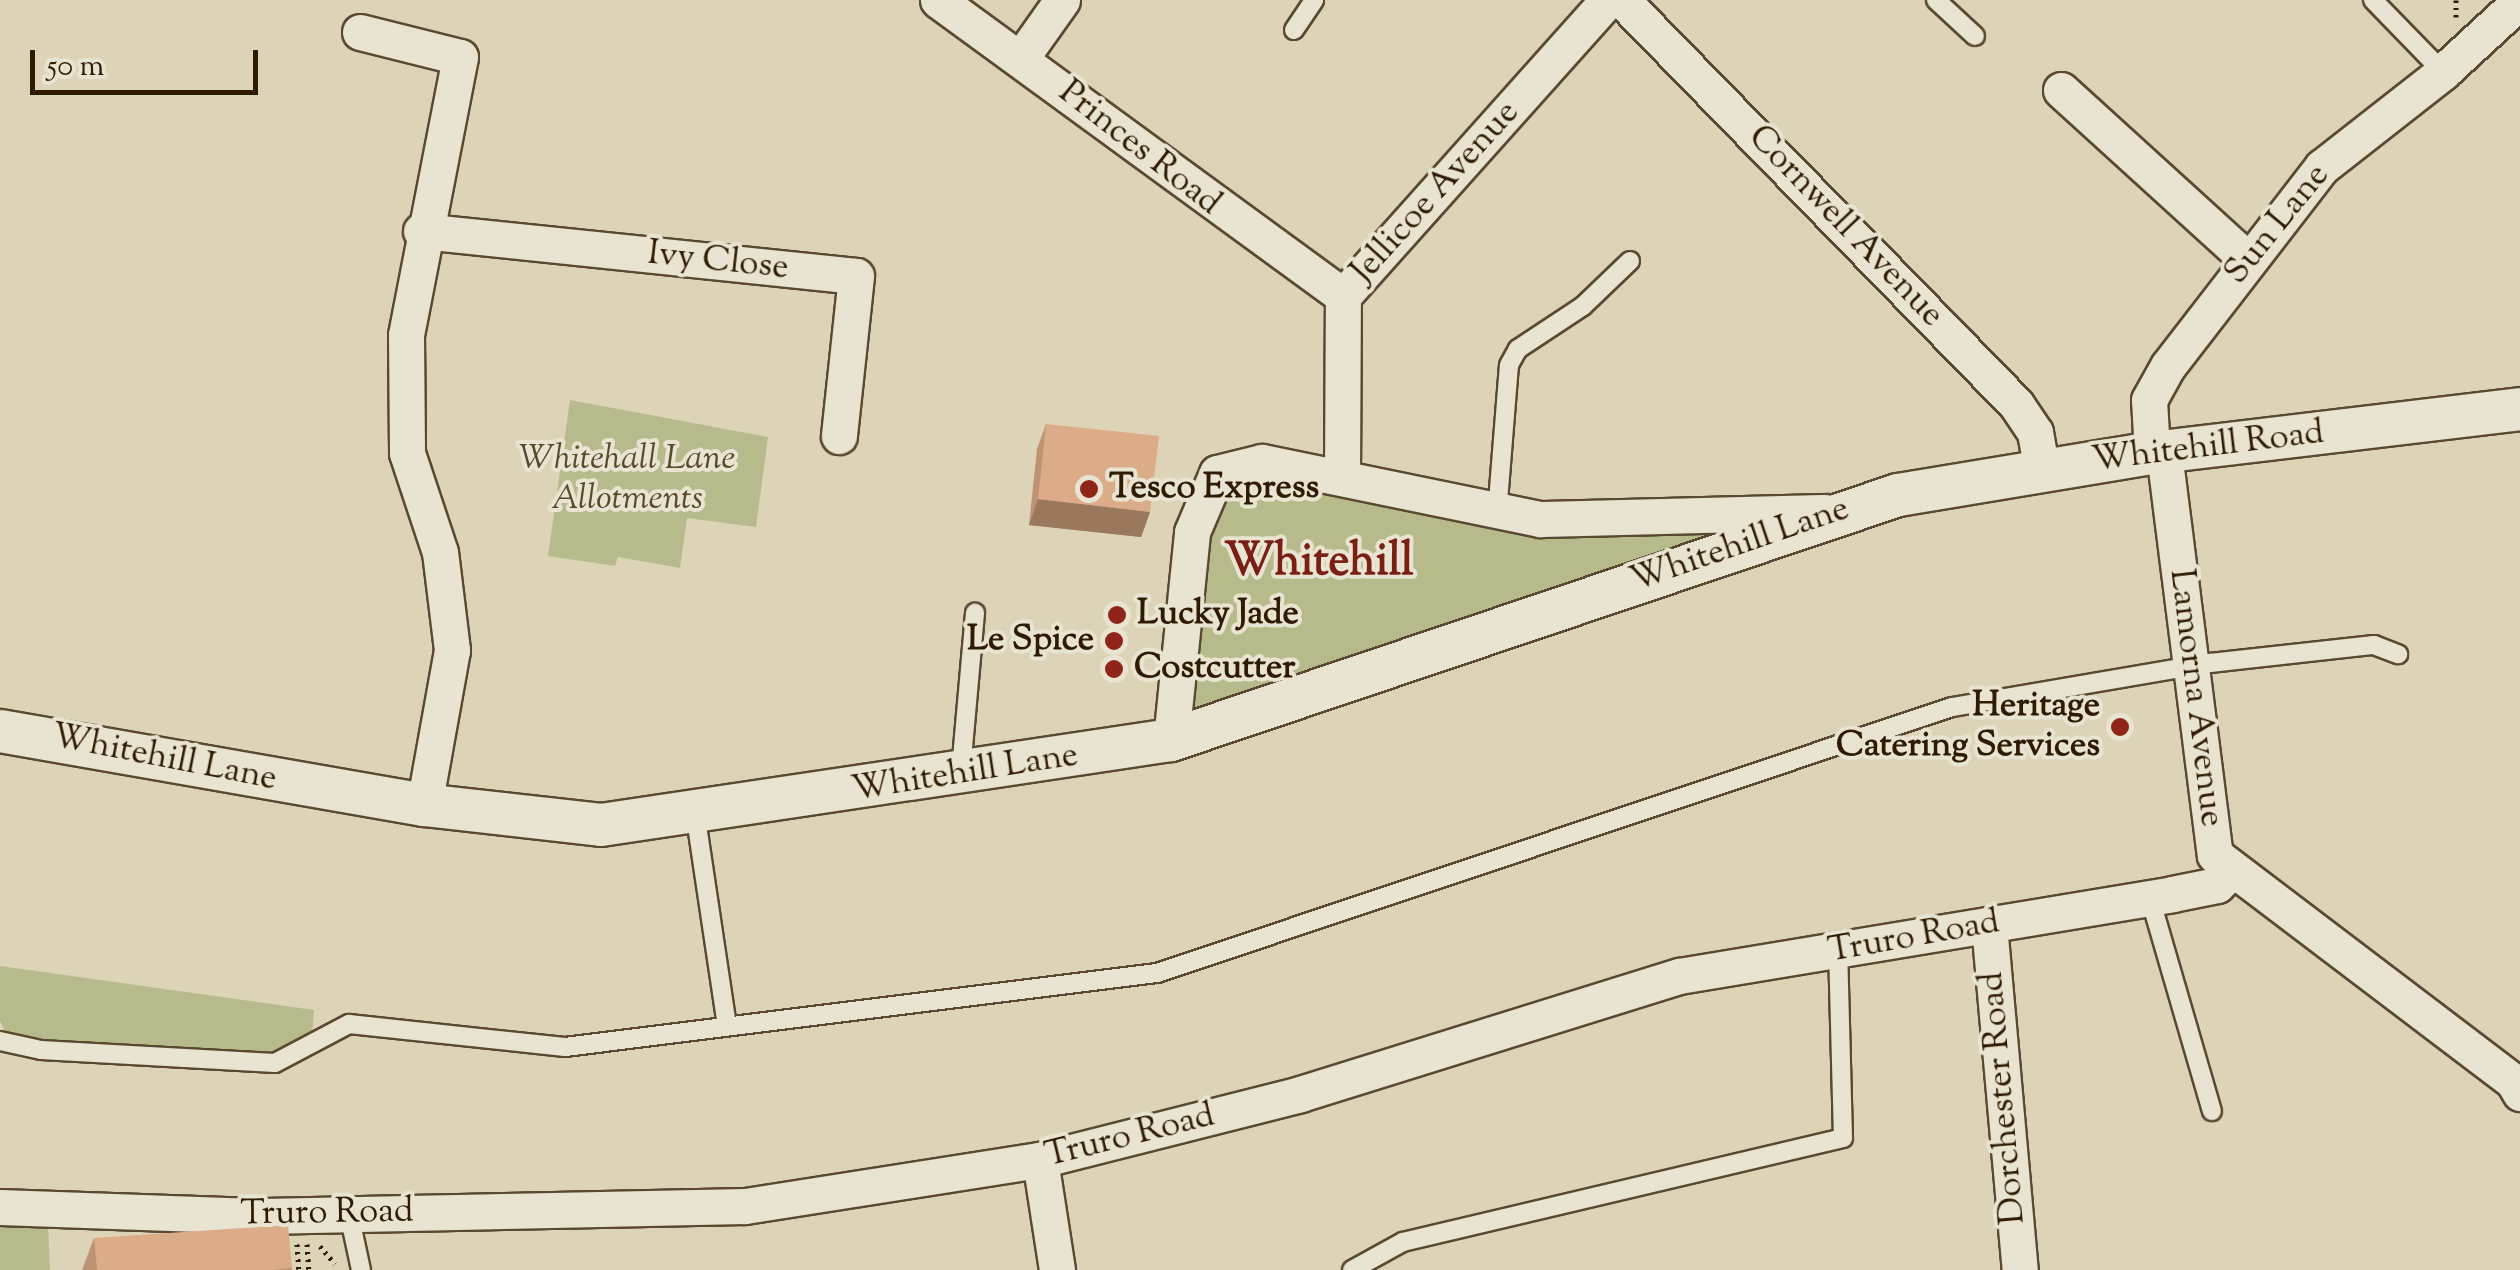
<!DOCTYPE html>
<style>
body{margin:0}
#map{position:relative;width:2520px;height:1270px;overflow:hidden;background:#ddd4b8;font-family:"Sorts Mill Goudy",serif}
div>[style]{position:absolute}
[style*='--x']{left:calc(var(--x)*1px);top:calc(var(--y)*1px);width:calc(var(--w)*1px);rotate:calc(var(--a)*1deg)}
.green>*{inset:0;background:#b7bb8b}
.path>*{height:5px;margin-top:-2.5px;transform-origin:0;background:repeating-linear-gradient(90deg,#2f1b02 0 2.5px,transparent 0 7.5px)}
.roads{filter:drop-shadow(2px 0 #5a4930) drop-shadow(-2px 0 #5a4930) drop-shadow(0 2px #5a4930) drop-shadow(0 -2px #5a4930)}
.service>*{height:18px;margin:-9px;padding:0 9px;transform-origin:9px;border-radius:9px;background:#e9e3d1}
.minor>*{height:35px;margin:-17.5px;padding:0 17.5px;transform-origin:17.5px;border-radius:17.5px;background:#e9e3d1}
.tertiary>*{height:42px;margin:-21px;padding:0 21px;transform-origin:21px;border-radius:21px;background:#e9e3d1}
.wall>*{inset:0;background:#bd9374}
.shaded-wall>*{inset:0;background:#9a785e}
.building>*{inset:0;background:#dcab87}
.dots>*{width:28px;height:28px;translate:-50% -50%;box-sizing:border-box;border:5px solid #e9e3d1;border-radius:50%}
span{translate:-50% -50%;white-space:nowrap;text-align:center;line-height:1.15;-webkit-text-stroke:8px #e9e3d1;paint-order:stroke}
.street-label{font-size:35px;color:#2f1b02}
.park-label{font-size:35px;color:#584b2b;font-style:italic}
.poi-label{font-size:35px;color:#2f1b02;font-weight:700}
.left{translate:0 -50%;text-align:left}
.right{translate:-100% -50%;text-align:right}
.district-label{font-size:45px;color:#7a1f14;font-weight:700}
.scale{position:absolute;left:30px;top:50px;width:228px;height:45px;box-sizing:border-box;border:5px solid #2f1b02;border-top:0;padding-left:12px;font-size:30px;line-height:35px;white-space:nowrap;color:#2f1b02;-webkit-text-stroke:8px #e9e3d1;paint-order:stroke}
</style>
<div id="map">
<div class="green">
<i style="clip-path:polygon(570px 400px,768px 437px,756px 527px,687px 518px,680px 568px,618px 557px,615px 566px,548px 556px)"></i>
<i style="clip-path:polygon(1267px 482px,1347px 489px,1376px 504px,1513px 530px,1584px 536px,1709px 529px,1708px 538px,1193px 712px,1185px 701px,1196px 686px,1210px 530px,1227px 502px)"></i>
<i style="clip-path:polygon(0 966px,314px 1010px,312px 1037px,284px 1057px,36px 1045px,8px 1037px,0 1021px)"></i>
<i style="clip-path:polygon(0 1225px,48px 1227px,50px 1270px,0 1270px)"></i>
</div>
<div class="path">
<i style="--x:2456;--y:17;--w:17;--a:-90"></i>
<i style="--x:297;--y:1244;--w:26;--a:86"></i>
<i style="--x:307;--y:1244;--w:26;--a:86"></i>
<i style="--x:320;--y:1246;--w:23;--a:50"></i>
</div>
<div class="roads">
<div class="service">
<i style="--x:1936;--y:0;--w:53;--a:42.7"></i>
<i style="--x:2373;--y:0;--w:100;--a:45.8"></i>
<i style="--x:1294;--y:30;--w:36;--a:-56"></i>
<i style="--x:1497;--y:514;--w:149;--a:-85.4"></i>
<i style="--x:1509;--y:365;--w:18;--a:-61"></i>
<i style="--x:1518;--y:349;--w:78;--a:-33.5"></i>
<i style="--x:1583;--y:306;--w:65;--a:-43.8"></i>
<i style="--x:961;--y:770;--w:158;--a:-84.9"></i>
<i style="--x:695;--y:812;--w:216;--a:81.5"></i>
<i style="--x:2150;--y:898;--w:222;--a:73.8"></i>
<i style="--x:0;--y:1041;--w:42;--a:12.4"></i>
<i style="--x:41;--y:1050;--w:234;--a:3.2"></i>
<i style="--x:275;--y:1063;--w:84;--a:-27.8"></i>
<i style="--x:349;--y:1024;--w:217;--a:6.1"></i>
<i style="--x:565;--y:1047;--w:597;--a:-7.13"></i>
<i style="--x:1157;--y:973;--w:838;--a:-18.5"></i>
<i style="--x:1952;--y:707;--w:262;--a:-9.7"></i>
<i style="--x:2210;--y:663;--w:165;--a:-6.3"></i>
<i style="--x:2374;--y:645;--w:26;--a:21"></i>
<i style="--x:349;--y:1214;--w:57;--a:77.9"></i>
<i style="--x:1352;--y:1270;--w:58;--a:-28.8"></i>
<i style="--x:1403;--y:1242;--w:452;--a:-13.3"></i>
<i style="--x:1843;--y:1138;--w:186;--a:-91.5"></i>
</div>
<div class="minor">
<i style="--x:938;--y:0;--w:502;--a:36.16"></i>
<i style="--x:1622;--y:0;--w:564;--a:45.72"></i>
<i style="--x:2016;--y:404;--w:34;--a:56"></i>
<i style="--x:2035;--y:432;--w:39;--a:80"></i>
<i style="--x:360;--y:32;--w:103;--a:14"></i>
<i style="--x:460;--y:57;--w:283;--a:101"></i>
<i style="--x:406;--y:335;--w:118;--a:89.5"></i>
<i style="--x:407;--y:453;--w:104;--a:71.6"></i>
<i style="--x:440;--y:552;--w:99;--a:83"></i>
<i style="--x:452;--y:650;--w:158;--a:100.2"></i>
<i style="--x:1021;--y:58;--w:71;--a:-54.7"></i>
<i style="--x:2061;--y:90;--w:253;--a:42.3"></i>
<i style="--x:421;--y:231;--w:437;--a:5.9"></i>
<i style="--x:856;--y:276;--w:161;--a:96.1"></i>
<i style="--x:2152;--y:453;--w:53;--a:-93.2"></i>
<i style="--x:2149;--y:400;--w:39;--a:-61"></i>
<i style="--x:2168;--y:366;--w:252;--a:-52.3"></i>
<i style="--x:2322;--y:167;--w:154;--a:-38.1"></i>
<i style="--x:2443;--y:72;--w:105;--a:-42.7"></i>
<i style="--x:2164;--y:453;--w:405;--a:82.8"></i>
<i style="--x:2215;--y:855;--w:374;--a:37.2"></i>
<i style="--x:2513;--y:1081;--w:14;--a:60"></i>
<i style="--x:1342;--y:476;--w:180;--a:-89.7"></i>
<i style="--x:1343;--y:296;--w:397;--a:-48.2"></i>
<i style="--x:1171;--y:740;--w:209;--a:-84.2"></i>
<i style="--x:1192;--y:532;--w:64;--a:-67"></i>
<i style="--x:1217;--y:473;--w:46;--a:-13.7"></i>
<i style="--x:1262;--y:462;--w:284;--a:11.6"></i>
<i style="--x:1540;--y:519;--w:285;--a:-1.4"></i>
<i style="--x:1989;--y:925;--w:346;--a:84.9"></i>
<i style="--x:1040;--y:1160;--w:111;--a:81.2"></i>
<i style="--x:0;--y:1207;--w:262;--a:2"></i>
<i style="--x:262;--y:1216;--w:483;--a:-1.2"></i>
<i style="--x:745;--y:1206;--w:299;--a:-8.9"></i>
<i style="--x:1040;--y:1160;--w:268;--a:-14.2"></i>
<i style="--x:1300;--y:1094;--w:397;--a:-17.3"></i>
<i style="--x:1679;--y:976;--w:500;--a:-9.4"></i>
<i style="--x:2172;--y:894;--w:46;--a:-11.3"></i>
<i style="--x:2217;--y:885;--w:18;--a:-45"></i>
</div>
<div class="tertiary">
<i style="--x:0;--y:731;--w:430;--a:9.9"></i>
<i style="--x:424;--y:805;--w:178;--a:6.4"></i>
<i style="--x:601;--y:825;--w:576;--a:-8.48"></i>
<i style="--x:1171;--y:740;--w:767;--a:-18.62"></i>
<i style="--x:1898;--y:495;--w:257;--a:-9.4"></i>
<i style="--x:2152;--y:453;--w:371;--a:-6.8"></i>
</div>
</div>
<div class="wall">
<i style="clip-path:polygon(1046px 424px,1150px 512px,1141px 537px,1029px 525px,1037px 449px)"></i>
<i style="clip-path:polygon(94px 1238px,292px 1268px,292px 1270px,82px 1270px)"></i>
</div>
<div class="shaded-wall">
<i style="clip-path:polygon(1038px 499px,1150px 512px,1141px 537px,1029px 525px)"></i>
</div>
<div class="building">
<i style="clip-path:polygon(1046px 424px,1159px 436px,1150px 512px,1038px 499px)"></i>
<i style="clip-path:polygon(288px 1225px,292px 1268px,272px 1270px,97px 1270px,94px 1238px)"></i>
</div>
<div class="dots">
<i style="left:1089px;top:489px;background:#8f2418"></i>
<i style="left:1117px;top:615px;background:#8f2418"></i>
<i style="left:1114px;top:641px;background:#8f2418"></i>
<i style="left:1114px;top:669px;background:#8f2418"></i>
<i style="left:2120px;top:727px;background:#8f2418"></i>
</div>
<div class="street-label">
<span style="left:1139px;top:149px;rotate:38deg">Princes Road</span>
<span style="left:1436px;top:193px;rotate:-48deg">Jellicoe Avenue</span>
<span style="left:2278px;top:225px;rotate:-51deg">Sun Lane</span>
<span style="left:1845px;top:227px;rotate:46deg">Cornwell Avenue</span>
<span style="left:718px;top:262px;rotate:6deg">Ivy Close</span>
<span style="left:2208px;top:448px;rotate:-7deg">Whitehill Road</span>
<span style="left:1740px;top:546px;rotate:-19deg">Whitehill Lane</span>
<span style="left:2195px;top:698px;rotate:83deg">Lamorna Avenue</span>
<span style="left:164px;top:759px;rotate:11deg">Whitehill Lane</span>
<span style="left:965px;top:774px;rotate:-9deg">Whitehill Lane</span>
<span style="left:1914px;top:938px;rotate:-10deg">Truro Road</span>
<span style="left:2004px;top:1098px;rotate:-95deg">Dorchester Road</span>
<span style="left:1130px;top:1137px;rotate:-14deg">Truro Road</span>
<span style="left:327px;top:1214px;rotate:-1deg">Truro Road</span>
</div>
<div class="park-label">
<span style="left:627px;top:480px">Whitehall Lane<br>Allotments</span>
</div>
<div class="poi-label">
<span class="left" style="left:1109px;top:489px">Tesco Express</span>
<span class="left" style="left:1137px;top:615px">Lucky Jade</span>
<span class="right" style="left:1094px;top:641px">Le Spice</span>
<span class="left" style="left:1134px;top:669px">Costcutter</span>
<span class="right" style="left:2100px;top:727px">Heritage<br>Catering Services</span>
</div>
<div class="district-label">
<span style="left:1319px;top:564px">Whitehill</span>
</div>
<div class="scale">50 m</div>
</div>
